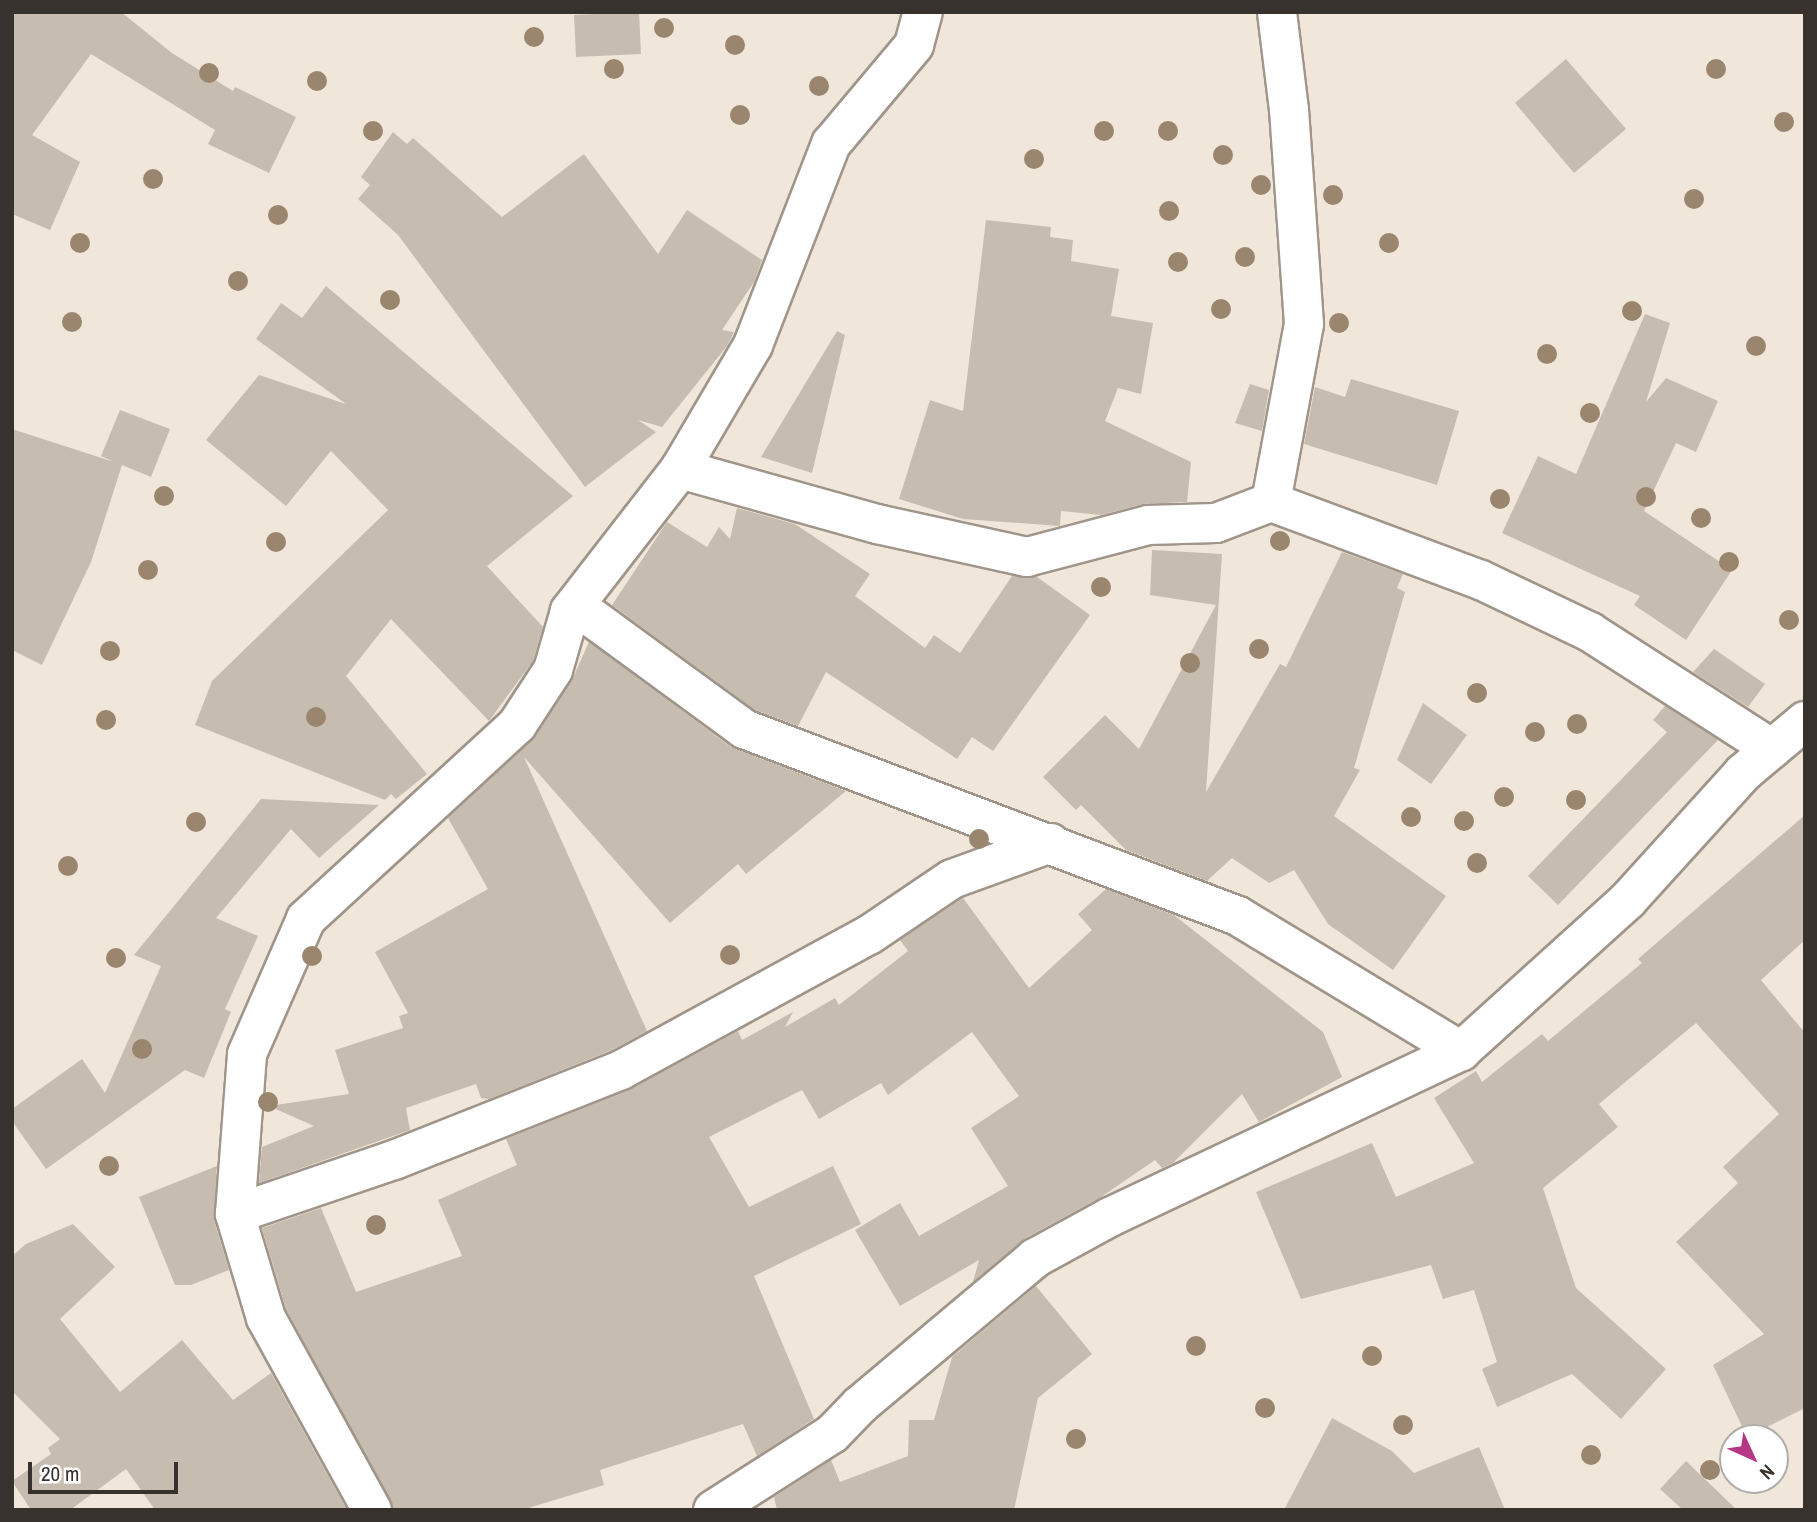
<!DOCTYPE html>
<style>
body{margin:0}
#map{position:relative;width:1817px;height:1522px;overflow:hidden;background:#f1e6da;font-family:"Archivo Narrow",sans-serif}
div>[style]{position:absolute}
[style*='--x']{left:calc(var(--x)*1px);top:calc(var(--y)*1px);width:calc(var(--w)*1px);rotate:calc(var(--a)*1deg)}
.building>*{inset:0;background:#c6bdb0}
.roads{filter:drop-shadow(2px 0 #a0958a) drop-shadow(-2px 0 #a0958a) drop-shadow(0 2px #a0958a) drop-shadow(0 -2px #a0958a)}
.minor>*{height:38px;margin:-19px;padding:0 19px;transform-origin:19px;border-radius:19px;background:#fff}
.trees>*{width:20px;height:20px;margin:-10px;border-radius:50%;background:#9a856e}
span{translate:-50% -50%;white-space:nowrap;text-align:center;line-height:1.15;-webkit-text-stroke:7px #fff;paint-order:stroke}
.frame{position:absolute;inset:0;border:14px solid #37322e;pointer-events:none}
.north{position:absolute;left:1719px;top:1424px;width:70px;height:70px;box-sizing:border-box;background:#fff;border:2px solid #afadab;border-radius:50%;rotate:135deg;font-size:19px;font-weight:700;line-height:28px;text-align:center;color:#37322e}
.north::after{content:'';display:block;margin:auto;width:24px;height:32px;background:#b63785;clip-path:polygon(50% 0,100% 100%,50% 72%,0 100%)}
.scale{position:absolute;left:28px;top:1462px;width:150px;height:32px;box-sizing:border-box;border:4px solid #37322e;border-top:0;padding-left:9px;font-size:21px;line-height:24px;white-space:nowrap;color:#37322e;-webkit-text-stroke:5px #fff;paint-order:stroke}
</style>
<div id="map">
<div class="building">
<i style="clip-path:polygon(12px 12px,121px 12px,172px 53px,233px 91px,235px 87px,296px 117px,269px 173px,208px 144px,215px 130px,91px 54px,32px 135px,80px 162px,50px 230px,12px 214px)"></i>
<i style="clip-path:polygon(639px 12px,641px 54px,576px 57px,574px 15px)"></i>
<i style="clip-path:polygon(1566px 59px,1626px 129px,1574px 173px,1515px 103px)"></i>
<i style="clip-path:polygon(393px 132px,407px 144px,413px 138px,502px 217px,584px 154px,658px 254px,687px 210px,762px 260px,754px 282px,722px 330px,734px 332px,727px 346px,662px 427px,638px 420px,656px 432px,585px 487px,398px 235px,358px 199px,370px 185px,361px 177px)"></i>
<i style="clip-path:polygon(986px 220px,1051px 227px,1050px 237px,1073px 240px,1071px 261px,1119px 269px,1111px 316px,1153px 323px,1141px 394px,1118px 388px,1105px 421px,1191px 462px,1187px 502px,1143px 504px,1101px 515px,1061px 511px,1060px 526px,963px 519px,899px 499px,930px 400px,963px 411px)"></i>
<i style="clip-path:polygon(326px 286px,573px 496px,487px 566px,543px 627px,533px 661px,489px 721px,391px 619px,346px 676px,427px 774px,396px 799px,391px 794px,385px 800px,195px 725px,212px 681px,388px 510px,331px 451px,286px 506px,206px 440px,259px 375px,346px 404px,256px 339px,281px 303px,302px 318px)"></i>
<i style="clip-path:polygon(1645px 314px,1670px 323px,1646px 402px,1666px 378px,1718px 401px,1696px 452px,1676px 443px,1644px 511px,1732px 570px,1686px 640px,1634px 605px,1640px 596px,1502px 533px,1538px 456px,1576px 474px)"></i>
<i style="clip-path:polygon(837px 331px,845px 335px,812px 473px,761px 457px)"></i>
<i style="clip-path:polygon(1351px 379px,1459px 411px,1437px 485px,1304px 444px,1315px 387px,1345px 397px)"></i>
<i style="clip-path:polygon(1250px 384px,1269px 390px,1262px 431px,1235px 423px)"></i>
<i style="clip-path:polygon(120px 410px,170px 429px,151px 477px,122px 465px,91px 562px,42px 665px,12px 650px,12px 429px,114px 462px,101px 456px)"></i>
<i style="clip-path:polygon(737px 508px,795px 524px,870px 574px,855px 596px,925px 648px,934px 635px,960px 653px,1012px 576px,1037px 577px,1090px 615px,993px 751px,972px 737px,957px 759px,826px 672px,798px 726px,755px 710px,612px 605px,667px 522px,707px 547px,719px 527px,730px 539px)"></i>
<i style="clip-path:polygon(1152px 550px,1222px 554px,1206px 792px,1280px 664px,1286px 667px,1342px 552px,1403px 574px,1397px 588px,1405px 592px,1354px 768px,1360px 770px,1334px 816px,1446px 896px,1393px 970px,1328px 924px,1294px 870px,1269px 883px,1232px 858px,1207px 881px,1126px 850px,1081px 805px,1076px 810px,1043px 777px,1105px 715px,1139px 749px,1216px 605px,1150px 595px)"></i>
<i style="clip-path:polygon(589px 642px,731px 747px,846px 791px,746px 874px,738px 864px,670px 923px,524px 757px,647px 1031px,612px 1050px,489px 1099px,481px 1098px,476px 1084px,406px 1108px,410px 1130px,259px 1183px,262px 1147px,314px 1126px,269px 1106px,349px 1094px,335px 1050px,403px 1028px,399px 1016px,408px 1013px,375px 952px,488px 889px,448px 818px,535px 737px,571px 682px)"></i>
<i style="clip-path:polygon(1714px 649px,1765px 684px,1748px 707px,1693px 672px)"></i>
<i style="clip-path:polygon(1423px 703px,1467px 735px,1431px 784px,1397px 760px)"></i>
<i style="clip-path:polygon(1665px 706px,1718px 740px,1558px 905px,1528px 876px,1667px 732px,1653px 720px)"></i>
<i style="clip-path:polygon(261px 799px,379px 805px,319px 858px,291px 829px,216px 918px,258px 936px,225px 1009px,231px 1012px,204px 1078px,185px 1070px,46px 1169px,12px 1121px,12px 1109px,82px 1059px,105px 1093px,161px 966px,134px 955px)"></i>
<i style="clip-path:polygon(1805px 815px,1805px 940px,1761px 980px,1805px 1033px,1805px 1408px,1747px 1437px,1713px 1365px,1764px 1334px,1676px 1242px,1738px 1183px,1723px 1167px,1779px 1114px,1696px 1023px,1599px 1104px,1618px 1127px,1543px 1188px,1576px 1288px,1666px 1369px,1621px 1419px,1572px 1374px,1497px 1407px,1482px 1369px,1497px 1362px,1474px 1290px,1443px 1299px,1431px 1265px,1301px 1299px,1256px 1192px,1372px 1143px,1396px 1197px,1474px 1163px,1434px 1098px,1476px 1071px,1482px 1082px,1542px 1034px,1548px 1041px,1642px 963px,1638px 959px)"></i>
<i style="clip-path:polygon(1106px 889px,1174px 915px,1323px 1032px,1342px 1077px,1259px 1122px,1242px 1094px,1173px 1163px,1162px 1168px,1155px 1160px,1101px 1197px,1024px 1239px,973px 1282px,979px 1260px,900px 1306px,855px 1230px,900px 1203px,919px 1236px,1008px 1186px,971px 1128px,1019px 1096px,972px 1032px,888px 1095px,881px 1083px,819px 1119px,802px 1090px,709px 1137px,749px 1207px,833px 1166px,861px 1224px,754px 1276px,814px 1419px,757px 1456px,743px 1424px,600px 1470px,604px 1485px,522px 1510px,394px 1510px,286px 1309px,262px 1228px,321px 1208px,356px 1292px,462px 1256px,438px 1200px,517px 1165px,506px 1139px,629px 1090px,738px 1031px,742px 1040px,793px 1012px,785px 1027px,835px 998px,839px 1005px,908px 951px,900px 940px,963px 898px,1029px 988px,1092px 930px,1078px 914px)"></i>
<i style="clip-path:polygon(217px 1166px,214px 1220px,229px 1270px,191px 1285px,175px 1285px,139px 1197px)"></i>
<i style="clip-path:polygon(73px 1224px,115px 1267px,60px 1319px,120px 1392px,182px 1340px,233px 1400px,271px 1373px,347px 1510px,155px 1510px,126px 1469px,70px 1510px,31px 1510px,12px 1481px,51px 1454px,48px 1448px,60px 1439px,12px 1391px,12px 1256px,26px 1244px)"></i>
<i style="clip-path:polygon(1036px 1286px,1092px 1354px,1038px 1398px,1014px 1510px,777px 1510px,774px 1497px,831px 1460px,840px 1482px,908px 1456px,909px 1420px,934px 1420px,952px 1357px)"></i>
<i style="clip-path:polygon(1332px 1418px,1392px 1451px,1414px 1473px,1479px 1447px,1505px 1510px,1284px 1510px)"></i>
<i style="clip-path:polygon(1686px 1461px,1737px 1510px,1683px 1510px,1660px 1489px)"></i>
</div>
<div class="roads">
<div class="minor">
<i style="--x:680;--y:469;--w:205;--a:15.6"></i>
<i style="--x:877;--y:524;--w:154;--a:12.4"></i>
<i style="--x:1027;--y:557;--w:125;--a:-14.8"></i>
<i style="--x:1148;--y:525;--w:68;--a:-1.7"></i>
<i style="--x:1216;--y:523;--w:59;--a:-20.9"></i>
<i style="--x:1271;--y:502;--w:224;--a:20.4"></i>
<i style="--x:1481;--y:580;--w:121;--a:25.5"></i>
<i style="--x:1590;--y:632;--w:216;--a:32.7"></i>
<i style="--x:1271;--y:502;--w:181;--a:-79.5"></i>
<i style="--x:1304;--y:324;--w:215;--a:-94"></i>
<i style="--x:1289;--y:110;--w:99;--a:-97"></i>
<i style="--x:570;--y:611;--w:17;--a:10"></i>
<i style="--x:587;--y:614;--w:195;--a:36.2"></i>
<i style="--x:744;--y:729;--w:528;--a:20.73"></i>
<i style="--x:1238;--y:916;--w:261;--a:31.2"></i>
<i style="--x:235;--y:1214;--w:168;--a:-18.8"></i>
<i style="--x:394;--y:1160;--w:244;--a:-21.6"></i>
<i style="--x:621;--y:1070;--w:282;--a:-28.6"></i>
<i style="--x:869;--y:935;--w:100;--a:-34"></i>
<i style="--x:952;--y:879;--w:105;--a:-20"></i>
<i style="--x:372;--y:1510;--w:219;--a:-118.9"></i>
<i style="--x:266;--y:1318;--w:109;--a:-106.6"></i>
<i style="--x:235;--y:1214;--w:160;--a:-85.7"></i>
<i style="--x:247;--y:1054;--w:147;--a:-66.4"></i>
<i style="--x:306;--y:919;--w:287;--a:-42.6"></i>
<i style="--x:517;--y:725;--w:66;--a:-56.8"></i>
<i style="--x:553;--y:670;--w:61;--a:-73.9"></i>
<i style="--x:570;--y:611;--w:180;--a:-52.2"></i>
<i style="--x:680;--y:469;--w:144;--a:-59.5"></i>
<i style="--x:753;--y:345;--w:216;--a:-68.8"></i>
<i style="--x:831;--y:144;--w:129;--a:-50"></i>
<i style="--x:914;--y:45;--w:34;--a:-75"></i>
<i style="--x:713;--y:1510;--w:141;--a:-32.6"></i>
<i style="--x:832;--y:1434;--w:40;--a:-46"></i>
<i style="--x:860;--y:1405;--w:229;--a:-40"></i>
<i style="--x:1035;--y:1258;--w:85;--a:-28.7"></i>
<i style="--x:1110;--y:1217;--w:388;--a:-25.3"></i>
<i style="--x:1461;--y:1051;--w:225;--a:-42.1"></i>
<i style="--x:1628;--y:900;--w:171;--a:-47.8"></i>
<i style="--x:1743;--y:773;--w:81;--a:-40"></i>
</div>
</div>
<div class="trees">
<i style="left:664px;top:28px"></i>
<i style="left:534px;top:37px"></i>
<i style="left:735px;top:45px"></i>
<i style="left:614px;top:69px"></i>
<i style="left:1716px;top:69px"></i>
<i style="left:209px;top:73px"></i>
<i style="left:317px;top:81px"></i>
<i style="left:819px;top:86px"></i>
<i style="left:740px;top:115px"></i>
<i style="left:1784px;top:122px"></i>
<i style="left:373px;top:131px"></i>
<i style="left:1104px;top:131px"></i>
<i style="left:1168px;top:131px"></i>
<i style="left:1223px;top:155px"></i>
<i style="left:1034px;top:159px"></i>
<i style="left:153px;top:179px"></i>
<i style="left:1261px;top:185px"></i>
<i style="left:1333px;top:195px"></i>
<i style="left:1694px;top:199px"></i>
<i style="left:1169px;top:211px"></i>
<i style="left:278px;top:215px"></i>
<i style="left:80px;top:243px"></i>
<i style="left:1389px;top:243px"></i>
<i style="left:1245px;top:257px"></i>
<i style="left:1178px;top:262px"></i>
<i style="left:238px;top:281px"></i>
<i style="left:390px;top:300px"></i>
<i style="left:1221px;top:309px"></i>
<i style="left:1632px;top:311px"></i>
<i style="left:72px;top:322px"></i>
<i style="left:1339px;top:323px"></i>
<i style="left:1756px;top:346px"></i>
<i style="left:1547px;top:354px"></i>
<i style="left:1590px;top:413px"></i>
<i style="left:164px;top:496px"></i>
<i style="left:1646px;top:497px"></i>
<i style="left:1500px;top:499px"></i>
<i style="left:1701px;top:518px"></i>
<i style="left:1280px;top:541px"></i>
<i style="left:276px;top:542px"></i>
<i style="left:1729px;top:562px"></i>
<i style="left:148px;top:570px"></i>
<i style="left:1101px;top:587px"></i>
<i style="left:1789px;top:620px"></i>
<i style="left:1259px;top:649px"></i>
<i style="left:110px;top:651px"></i>
<i style="left:1190px;top:663px"></i>
<i style="left:1477px;top:693px"></i>
<i style="left:316px;top:717px"></i>
<i style="left:106px;top:720px"></i>
<i style="left:1577px;top:724px"></i>
<i style="left:1535px;top:732px"></i>
<i style="left:1504px;top:797px"></i>
<i style="left:1576px;top:800px"></i>
<i style="left:1411px;top:817px"></i>
<i style="left:1464px;top:821px"></i>
<i style="left:196px;top:822px"></i>
<i style="left:979px;top:839px"></i>
<i style="left:1477px;top:863px"></i>
<i style="left:68px;top:866px"></i>
<i style="left:730px;top:955px"></i>
<i style="left:312px;top:956px"></i>
<i style="left:116px;top:958px"></i>
<i style="left:142px;top:1049px"></i>
<i style="left:268px;top:1102px"></i>
<i style="left:109px;top:1166px"></i>
<i style="left:376px;top:1225px"></i>
<i style="left:1196px;top:1346px"></i>
<i style="left:1372px;top:1356px"></i>
<i style="left:1265px;top:1408px"></i>
<i style="left:1403px;top:1425px"></i>
<i style="left:1076px;top:1439px"></i>
<i style="left:1591px;top:1455px"></i>
<i style="left:1710px;top:1470px"></i>
</div>
<div class="frame"></div>
<div class="north">N</div>
<div class="scale">20 m</div>
</div>
